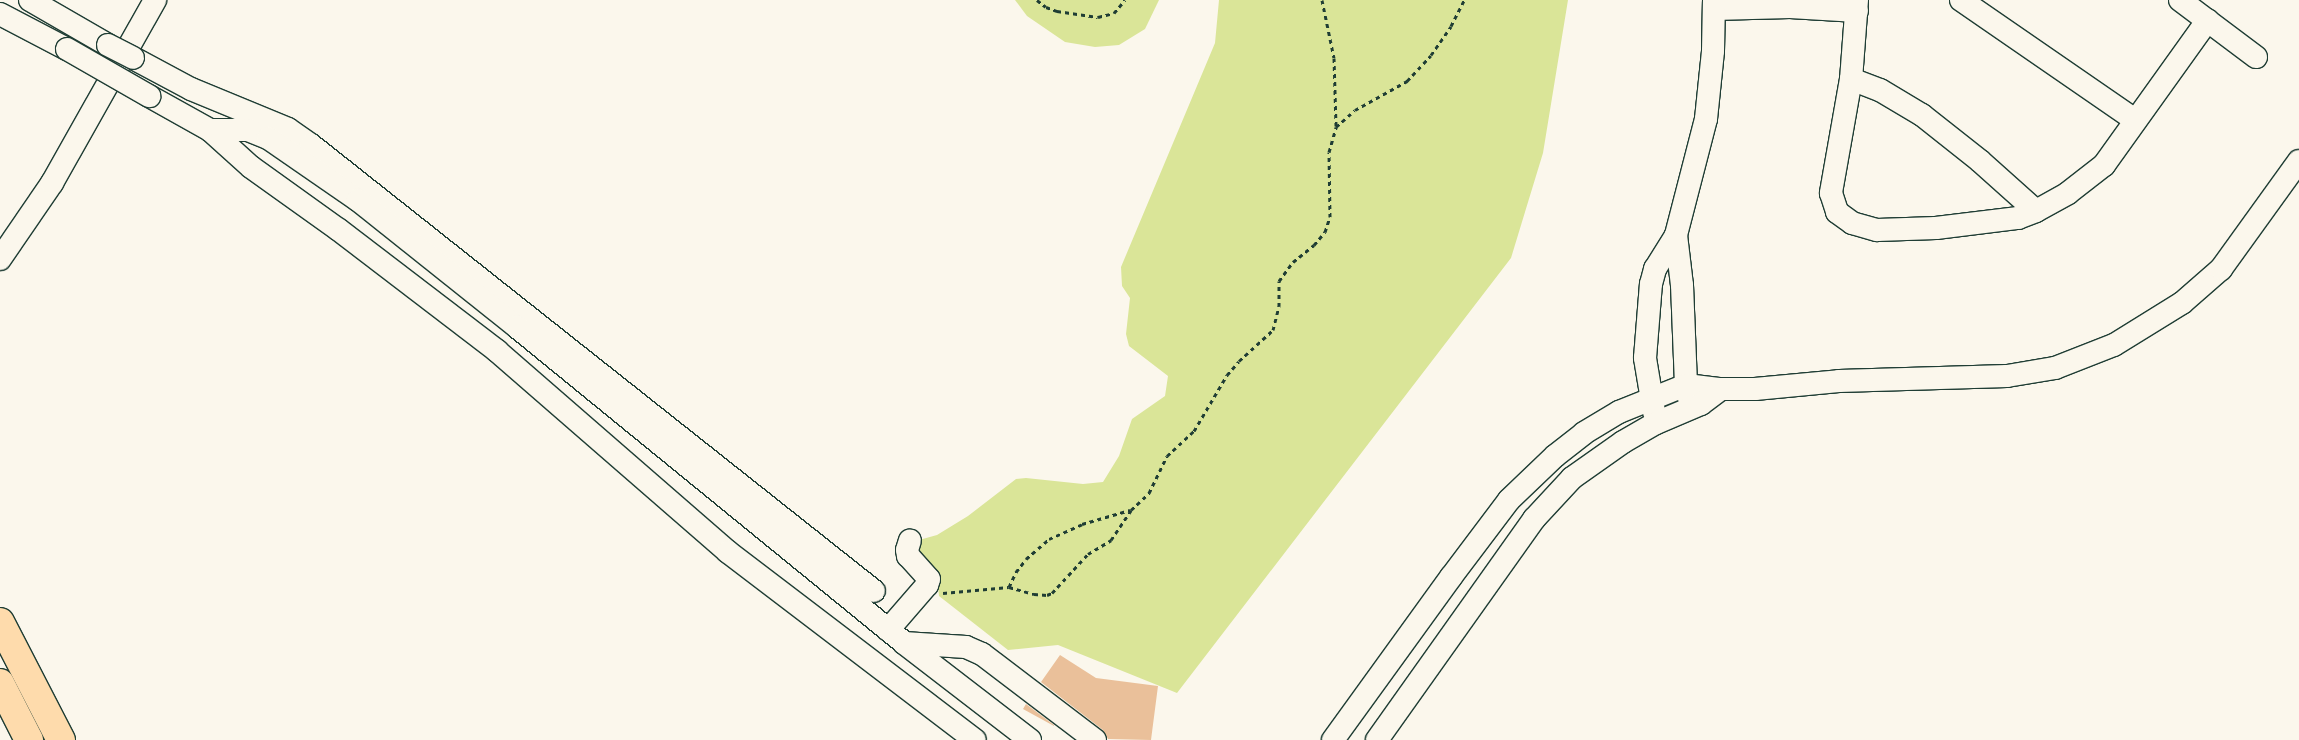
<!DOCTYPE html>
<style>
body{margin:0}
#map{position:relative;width:2299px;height:740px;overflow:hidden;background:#fbf7ec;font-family:Caveat,sans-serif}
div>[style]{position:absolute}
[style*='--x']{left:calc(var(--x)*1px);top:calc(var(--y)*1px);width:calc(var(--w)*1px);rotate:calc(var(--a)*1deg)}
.green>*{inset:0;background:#dae598}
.building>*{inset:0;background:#eac09a}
.path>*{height:3px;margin-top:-1.5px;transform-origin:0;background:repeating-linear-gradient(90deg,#1f3d34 0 4px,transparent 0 8px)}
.roads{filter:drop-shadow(1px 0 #1f3d34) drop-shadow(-1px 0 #1f3d34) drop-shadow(0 1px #1f3d34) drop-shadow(0 -1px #1f3d34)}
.minor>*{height:22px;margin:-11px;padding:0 11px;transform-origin:11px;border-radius:11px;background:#fbf7ec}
.highway>*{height:28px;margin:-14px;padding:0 14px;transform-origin:14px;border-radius:14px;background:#fedbac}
.bridges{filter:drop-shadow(1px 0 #1f3d34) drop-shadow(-1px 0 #1f3d34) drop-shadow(0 1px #1f3d34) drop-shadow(0 -1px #1f3d34)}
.minor-bridge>*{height:22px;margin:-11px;padding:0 11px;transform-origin:11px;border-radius:11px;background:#fbf7ec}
span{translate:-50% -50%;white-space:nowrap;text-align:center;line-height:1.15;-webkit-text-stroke:4.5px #fbf7ec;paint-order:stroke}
</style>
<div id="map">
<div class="green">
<i style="clip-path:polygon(1015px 0,1159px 0,1145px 29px,1119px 45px,1095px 47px,1065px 42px,1027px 16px)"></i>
<i style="clip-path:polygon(1219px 0,1568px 0,1543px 153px,1511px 258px,1177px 693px,1058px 645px,1008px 650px,939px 596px,937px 576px,914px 552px,919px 540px,937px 535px,968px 516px,1016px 479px,1026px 478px,1083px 484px,1103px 482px,1119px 456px,1132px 419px,1165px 396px,1168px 376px,1129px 346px,1126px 334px,1130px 298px,1122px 286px,1121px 267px,1215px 43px)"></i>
</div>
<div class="building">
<i style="clip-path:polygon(1060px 655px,1096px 678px,1158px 686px,1151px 740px,1108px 739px,1103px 730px,1041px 682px)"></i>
<i style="clip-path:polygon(1026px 704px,1054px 725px,1054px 726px,1023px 709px)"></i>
</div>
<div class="path">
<i style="--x:1037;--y:0;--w:11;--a:38"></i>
<i style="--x:1046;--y:7;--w:12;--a:20"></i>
<i style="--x:1057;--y:11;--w:41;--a:8.3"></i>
<i style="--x:1098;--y:17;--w:16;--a:-14"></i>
<i style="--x:1114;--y:13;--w:17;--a:-50"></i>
<i style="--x:1322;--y:0;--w:59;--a:78.3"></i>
<i style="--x:1334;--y:58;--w:68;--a:88.3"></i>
<i style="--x:1009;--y:587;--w:17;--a:-65"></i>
<i style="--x:1016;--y:572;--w:16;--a:-52"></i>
<i style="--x:1026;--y:559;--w:30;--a:-41"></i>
<i style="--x:1049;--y:539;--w:36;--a:-24"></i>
<i style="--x:1082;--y:524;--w:50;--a:-16.3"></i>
<i style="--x:943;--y:593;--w:66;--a:-5.2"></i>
<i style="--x:1009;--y:587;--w:26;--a:16"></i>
<i style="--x:1034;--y:594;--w:13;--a:4"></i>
<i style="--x:1047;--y:595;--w:5;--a:-22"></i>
<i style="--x:1052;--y:593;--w:53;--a:-47.3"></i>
<i style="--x:1088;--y:554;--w:27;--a:-31"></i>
<i style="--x:1111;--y:540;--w:36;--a:-56"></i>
<i style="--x:1131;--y:510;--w:25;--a:-43"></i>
<i style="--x:1149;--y:493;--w:41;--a:-64.1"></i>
<i style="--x:1167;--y:456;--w:37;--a:-43"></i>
<i style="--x:1194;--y:431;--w:65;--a:-59.5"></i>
<i style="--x:1227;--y:375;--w:18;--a:-49"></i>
<i style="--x:1239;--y:361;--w:46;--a:-42.4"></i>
<i style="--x:1273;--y:330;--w:25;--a:-76"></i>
<i style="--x:1279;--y:306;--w:25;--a:-90"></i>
<i style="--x:1279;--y:281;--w:24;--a:-54"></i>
<i style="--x:1293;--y:262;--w:27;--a:-39"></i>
<i style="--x:1314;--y:245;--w:17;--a:-50"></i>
<i style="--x:1325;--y:232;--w:16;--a:-72"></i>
<i style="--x:1330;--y:217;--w:65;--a:-90.9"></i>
<i style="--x:1329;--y:152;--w:26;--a:-74"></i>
<i style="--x:1336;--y:127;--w:25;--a:-42"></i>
<i style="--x:1355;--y:110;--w:60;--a:-29.1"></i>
<i style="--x:1407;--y:81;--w:35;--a:-47"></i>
<i style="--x:1431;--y:55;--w:35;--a:-55"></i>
<i style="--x:1451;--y:26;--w:29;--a:-63"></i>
</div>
<div class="roads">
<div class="minor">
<i style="--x:30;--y:0;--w:90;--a:30"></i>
<i style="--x:1857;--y:0;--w:79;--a:94.3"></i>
<i style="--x:1851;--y:79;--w:116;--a:100"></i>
<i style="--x:1831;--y:193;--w:20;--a:72"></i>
<i style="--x:1837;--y:212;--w:19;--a:36"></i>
<i style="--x:1852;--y:223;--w:26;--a:16"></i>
<i style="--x:1877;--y:230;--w:59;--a:-1.9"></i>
<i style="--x:1936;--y:228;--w:83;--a:-7"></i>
<i style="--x:2018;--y:218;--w:19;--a:-21"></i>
<i style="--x:2036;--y:211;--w:37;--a:-29"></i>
<i style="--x:2068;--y:193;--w:46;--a:-37.9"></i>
<i style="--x:2104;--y:165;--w:178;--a:-54.4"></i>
<i style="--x:1961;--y:0;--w:211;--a:34.6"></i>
<i style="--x:2180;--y:0;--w:95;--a:36.9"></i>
<i style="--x:1714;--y:9;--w:76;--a:-1.5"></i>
<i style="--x:1790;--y:7;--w:67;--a:3.4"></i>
<i style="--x:0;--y:14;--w:76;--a:27.6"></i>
<i style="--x:133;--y:58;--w:66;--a:28.1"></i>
<i style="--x:191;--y:89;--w:105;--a:22.4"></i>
<i style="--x:288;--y:129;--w:28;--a:35"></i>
<i style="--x:311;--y:145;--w:718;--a:38.39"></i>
<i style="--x:1851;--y:79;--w:31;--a:21"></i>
<i style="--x:1880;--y:90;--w:49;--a:30.8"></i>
<i style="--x:1922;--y:115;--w:74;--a:38.4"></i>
<i style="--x:1980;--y:161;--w:75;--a:41.8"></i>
<i style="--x:149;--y:96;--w:70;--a:29.1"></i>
<i style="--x:210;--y:130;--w:55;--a:42.1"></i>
<i style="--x:251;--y:167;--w:108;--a:35.6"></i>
<i style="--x:339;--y:230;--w:199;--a:37.4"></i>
<i style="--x:497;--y:351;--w:306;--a:41"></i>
<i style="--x:728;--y:552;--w:310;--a:37.3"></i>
<i style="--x:210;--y:130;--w:38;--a:0"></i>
<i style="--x:248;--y:130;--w:22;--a:22"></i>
<i style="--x:268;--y:138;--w:109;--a:34.6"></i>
<i style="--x:358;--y:200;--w:203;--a:38.6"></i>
<i style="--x:517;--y:327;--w:500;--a:39.2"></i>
<i style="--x:904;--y:643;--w:159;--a:37.6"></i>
<i style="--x:1676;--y:235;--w:50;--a:83.2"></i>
<i style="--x:1682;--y:285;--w:100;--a:87.7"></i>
<i style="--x:1686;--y:385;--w:13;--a:77"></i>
<i style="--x:0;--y:259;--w:92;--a:-55.6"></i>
<i style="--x:52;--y:183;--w:210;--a:-60.6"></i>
<i style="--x:1654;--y:412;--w:55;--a:-99.5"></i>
<i style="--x:1645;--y:358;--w:74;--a:-85.4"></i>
<i style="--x:1651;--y:284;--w:16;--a:-75"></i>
<i style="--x:1655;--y:269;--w:40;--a:-58"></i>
<i style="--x:1676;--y:235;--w:120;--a:-75.5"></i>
<i style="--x:1706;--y:119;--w:68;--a:-84.1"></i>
<i style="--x:1713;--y:51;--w:51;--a:-88.9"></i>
<i style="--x:888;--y:630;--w:60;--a:-49.1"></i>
<i style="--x:927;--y:585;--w:6;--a:-72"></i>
<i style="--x:929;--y:579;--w:31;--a:-132"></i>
<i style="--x:908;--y:556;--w:6;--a:-99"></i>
<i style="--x:907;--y:550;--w:10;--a:-73"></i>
<i style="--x:904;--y:643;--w:62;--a:3.7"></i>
<i style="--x:966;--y:647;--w:17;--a:24"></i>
<i style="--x:982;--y:654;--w:142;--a:37.3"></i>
<i style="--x:1333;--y:740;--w:201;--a:-54.1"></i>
<i style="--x:1451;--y:577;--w:96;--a:-53"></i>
<i style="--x:1509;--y:500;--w:64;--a:-43.7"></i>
<i style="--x:1555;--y:456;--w:37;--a:-38"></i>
<i style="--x:1584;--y:433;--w:41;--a:-31"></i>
<i style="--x:1619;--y:412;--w:72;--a:-21.9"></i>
<i style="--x:1686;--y:385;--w:35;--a:7"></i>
<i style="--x:1721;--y:389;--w:34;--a:0"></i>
<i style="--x:1755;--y:389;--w:84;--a:-5.4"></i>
<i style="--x:1839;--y:381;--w:168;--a:-1.7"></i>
<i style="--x:2007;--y:376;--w:49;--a:-9.5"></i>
<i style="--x:2055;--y:368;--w:63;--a:-21.3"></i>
<i style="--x:2114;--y:345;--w:80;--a:-31.7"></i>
<i style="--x:2182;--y:303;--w:52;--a:-41.1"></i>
<i style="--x:2221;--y:269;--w:133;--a:-54.2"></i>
<i style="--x:1377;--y:740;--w:271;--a:-54.6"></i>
<i style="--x:1534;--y:519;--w:56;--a:-47.2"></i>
<i style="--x:1572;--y:478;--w:62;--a:-35.2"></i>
<i style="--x:1623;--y:442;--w:38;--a:-30"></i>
<i style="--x:1656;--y:423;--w:49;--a:-22.9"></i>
<i style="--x:1701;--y:404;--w:25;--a:-37"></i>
</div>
<div class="highway">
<i style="--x:0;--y:622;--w:133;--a:62.7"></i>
<i style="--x:0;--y:683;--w:64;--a:63"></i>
</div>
</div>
<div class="bridges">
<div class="minor-bridge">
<i style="--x:108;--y:45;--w:28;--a:27"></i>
<i style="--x:67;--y:49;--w:95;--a:29.8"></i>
</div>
</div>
</div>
